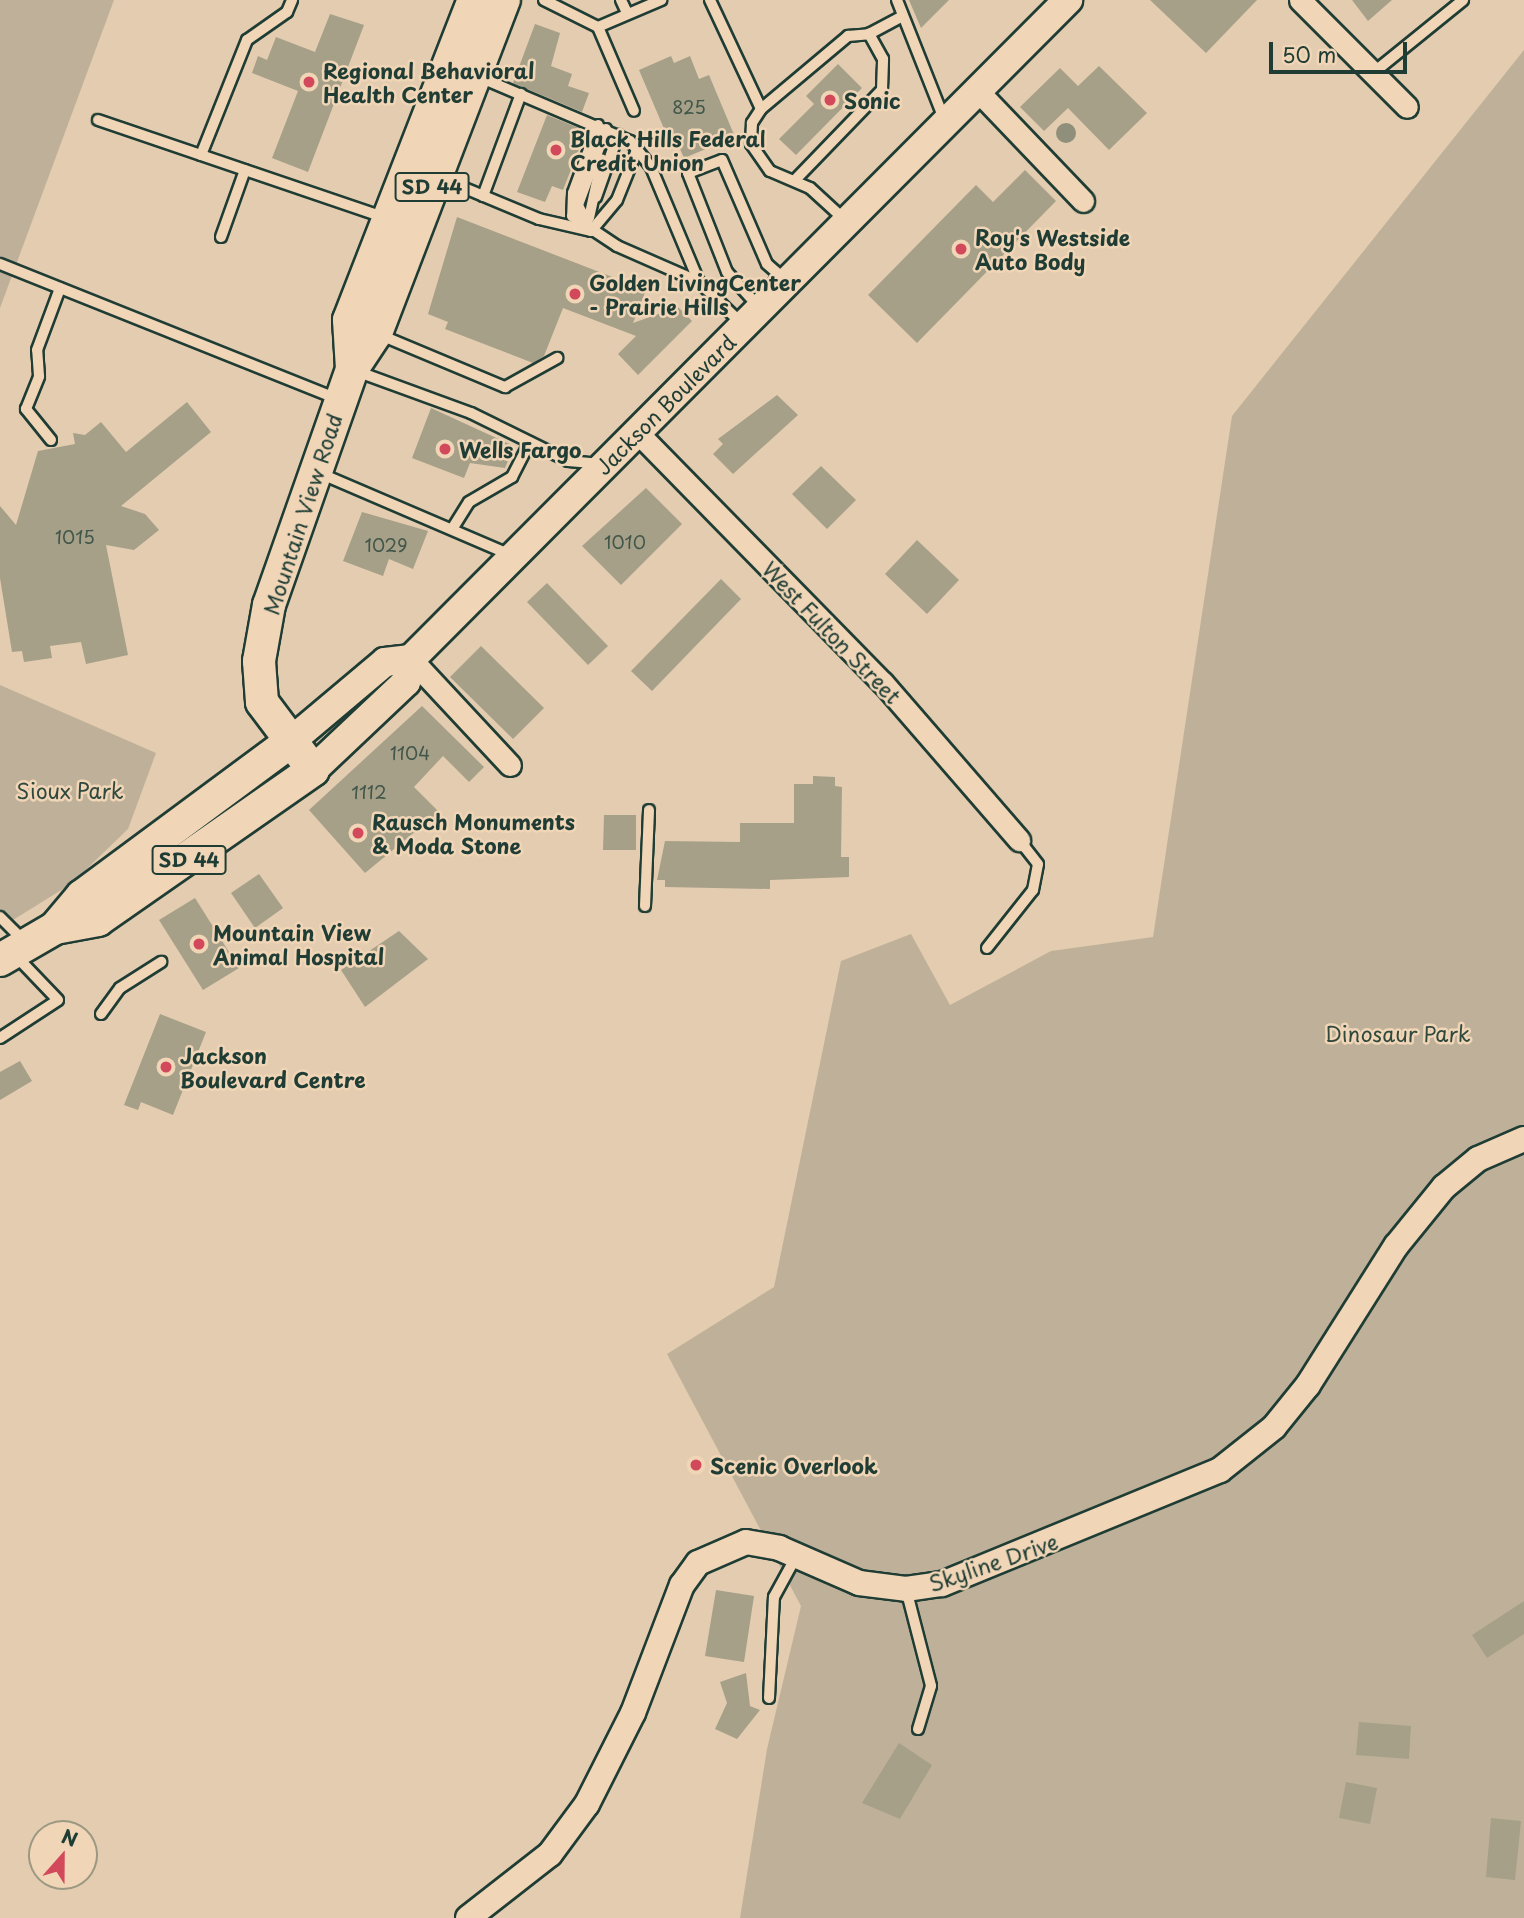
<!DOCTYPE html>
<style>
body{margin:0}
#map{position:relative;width:1524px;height:1918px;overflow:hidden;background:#e3ccaf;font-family:"Playpen Sans",sans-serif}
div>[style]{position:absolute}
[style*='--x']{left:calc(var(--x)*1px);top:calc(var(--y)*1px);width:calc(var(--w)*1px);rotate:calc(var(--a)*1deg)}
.green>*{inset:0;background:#bfb199}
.water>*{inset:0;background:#908f7b}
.round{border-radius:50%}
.building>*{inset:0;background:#a6a089}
.roads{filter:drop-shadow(2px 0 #1f3d34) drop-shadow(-2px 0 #1f3d34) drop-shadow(0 2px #1f3d34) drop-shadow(0 -2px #1f3d34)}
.service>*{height:10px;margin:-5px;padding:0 5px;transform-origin:5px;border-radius:5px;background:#f0d5b7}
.minor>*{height:21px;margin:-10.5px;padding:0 10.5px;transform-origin:10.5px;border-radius:10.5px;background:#f0d5b7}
.tertiary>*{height:24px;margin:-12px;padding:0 12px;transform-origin:12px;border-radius:12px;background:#f0d5b7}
.secondary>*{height:28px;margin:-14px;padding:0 14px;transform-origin:14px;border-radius:14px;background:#f0d5b7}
.primary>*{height:32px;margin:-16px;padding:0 16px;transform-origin:16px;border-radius:16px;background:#f0d5b7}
.dots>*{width:19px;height:19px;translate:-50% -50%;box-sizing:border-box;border:4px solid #f0d5b7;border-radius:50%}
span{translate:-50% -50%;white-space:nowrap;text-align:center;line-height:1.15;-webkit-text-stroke:5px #f0d5b7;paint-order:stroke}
.number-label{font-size:18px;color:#415649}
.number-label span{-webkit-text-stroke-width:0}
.shield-label span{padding:2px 5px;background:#f0d5b7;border:2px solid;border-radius:5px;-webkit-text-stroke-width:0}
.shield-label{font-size:19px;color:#1f3d34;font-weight:700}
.poi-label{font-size:21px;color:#1f3d34;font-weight:700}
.left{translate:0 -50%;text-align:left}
.street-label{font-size:21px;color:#1f3d34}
.park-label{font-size:21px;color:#2f493e}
.north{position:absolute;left:28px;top:1820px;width:70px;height:70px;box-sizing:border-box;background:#f0d5b7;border:2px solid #9c9883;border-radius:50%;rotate:21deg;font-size:19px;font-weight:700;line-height:28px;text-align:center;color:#1f3d34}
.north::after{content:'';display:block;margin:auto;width:24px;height:32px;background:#d1495b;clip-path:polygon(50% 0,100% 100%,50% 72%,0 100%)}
.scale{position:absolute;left:1269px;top:42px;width:138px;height:32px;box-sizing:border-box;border:4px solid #1f3d34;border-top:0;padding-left:9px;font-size:21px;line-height:24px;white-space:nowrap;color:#1f3d34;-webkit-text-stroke:5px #f0d5b7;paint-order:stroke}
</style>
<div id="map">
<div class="green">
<i style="clip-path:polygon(0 0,114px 0,0 308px)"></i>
<i style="clip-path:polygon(1524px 50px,1524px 1918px,740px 1918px,767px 1749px,801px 1606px,667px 1354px,774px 1287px,841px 961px,911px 934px,950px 1005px,1051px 951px,1153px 937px,1232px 416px)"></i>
<i style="clip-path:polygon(0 685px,156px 753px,128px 829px,71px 884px,0 928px)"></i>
</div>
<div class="water">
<i class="round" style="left:1056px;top:123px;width:20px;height:20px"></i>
</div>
<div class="building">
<i style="clip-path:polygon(909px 0,949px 0,921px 28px)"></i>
<i style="clip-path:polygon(1150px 0,1257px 0,1206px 53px)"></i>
<i style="clip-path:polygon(1352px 0,1392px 0,1368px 21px)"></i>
<i style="clip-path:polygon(330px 14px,364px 25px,308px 172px,272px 158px,298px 91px,252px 73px,258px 56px,267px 60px,276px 37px,315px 52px)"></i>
<i style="clip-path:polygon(535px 24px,560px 33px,551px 66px,572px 74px,568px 86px,589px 93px,582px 112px,513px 83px)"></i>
<i style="clip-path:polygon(671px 56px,674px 63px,690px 56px,699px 79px,709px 75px,735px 137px,684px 158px,674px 135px,668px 138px,639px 70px)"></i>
<i style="clip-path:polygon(838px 64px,862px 88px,796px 155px,779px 139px,814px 104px,806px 96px)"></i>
<i style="clip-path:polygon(1099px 66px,1147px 113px,1109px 150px,1068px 108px,1044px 131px,1020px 107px,1060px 68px,1078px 86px)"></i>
<i style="clip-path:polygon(547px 115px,586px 131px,563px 190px,552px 186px,545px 202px,517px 192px)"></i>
<i style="clip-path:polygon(1025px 170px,1056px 201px,917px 343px,868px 295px,976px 185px,993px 202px)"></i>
<i style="clip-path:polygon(457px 217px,646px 290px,633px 323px,678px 307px,692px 321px,638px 375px,618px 354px,636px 336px,563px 308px,544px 356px,533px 363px,445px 329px,448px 322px,428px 314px)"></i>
<i style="clip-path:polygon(777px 395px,798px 415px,733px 474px,713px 454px,723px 444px,718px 439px)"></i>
<i style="clip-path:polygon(187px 402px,211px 432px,121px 506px,145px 514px,159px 530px,134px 550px,106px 545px,128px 655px,86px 664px,81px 642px,50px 646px,52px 658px,24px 662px,22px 651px,12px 652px,0 578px,0 506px,16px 525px,38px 451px,75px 444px,73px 433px,85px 435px,101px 422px,126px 452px)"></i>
<i style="clip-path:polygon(431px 408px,514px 446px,505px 468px,470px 463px,464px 478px,412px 458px)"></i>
<i style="clip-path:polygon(821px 466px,856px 500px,827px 529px,792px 494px)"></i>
<i style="clip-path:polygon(646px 488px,682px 524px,621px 585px,582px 546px)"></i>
<i style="clip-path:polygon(362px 512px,428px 531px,413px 569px,389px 559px,383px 576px,343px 561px)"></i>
<i style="clip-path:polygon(917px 540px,959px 580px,927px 614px,885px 574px)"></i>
<i style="clip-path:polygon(721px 579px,741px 599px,652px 691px,631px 671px)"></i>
<i style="clip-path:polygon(547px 583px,608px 646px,588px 665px,527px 602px)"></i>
<i style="clip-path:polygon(481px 646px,544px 708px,513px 739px,450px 677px)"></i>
<i style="clip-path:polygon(422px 706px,484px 767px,469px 782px,443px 756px,414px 787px,439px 812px,365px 873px,309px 810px)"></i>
<i style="clip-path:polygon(813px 776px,835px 777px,835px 786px,842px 787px,841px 857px,849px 857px,849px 877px,770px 880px,770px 889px,665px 887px,665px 880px,657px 880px,665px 841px,740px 842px,740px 823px,794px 823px,794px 784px,813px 784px)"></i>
<i style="clip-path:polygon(604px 815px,636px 815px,636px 850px,603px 850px)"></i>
<i style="clip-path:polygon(259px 874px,283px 908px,255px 928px,231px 893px)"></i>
<i style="clip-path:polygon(195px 898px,239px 968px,203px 990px,159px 920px)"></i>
<i style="clip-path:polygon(399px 931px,428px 959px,365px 1007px,341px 970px)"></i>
<i style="clip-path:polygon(160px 1014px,206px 1032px,173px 1115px,141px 1102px,138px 1110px,124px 1105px)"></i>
<i style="clip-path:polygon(20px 1061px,32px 1081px,0 1100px,0 1072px)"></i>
<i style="clip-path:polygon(716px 1590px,754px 1596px,744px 1662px,705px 1656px)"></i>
<i style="clip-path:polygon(1524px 1601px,1524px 1634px,1487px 1658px,1472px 1635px)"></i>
<i style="clip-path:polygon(746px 1673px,750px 1706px,760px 1710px,737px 1739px,715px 1729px,727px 1703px,720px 1682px)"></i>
<i style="clip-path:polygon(1359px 1722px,1411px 1726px,1409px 1759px,1356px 1755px)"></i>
<i style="clip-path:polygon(899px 1743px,932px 1765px,900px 1819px,862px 1803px)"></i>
<i style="clip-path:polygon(1346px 1782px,1377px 1788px,1370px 1824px,1339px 1818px)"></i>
<i style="clip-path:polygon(1491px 1818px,1521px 1821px,1515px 1880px,1486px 1877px)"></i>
</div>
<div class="roads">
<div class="service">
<i style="--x:544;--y:0;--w:60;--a:26.6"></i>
<i style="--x:598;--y:27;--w:91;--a:66.8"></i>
<i style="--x:621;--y:0;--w:14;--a:65"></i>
<i style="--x:710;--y:0;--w:120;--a:64.9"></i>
<i style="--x:761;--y:109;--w:17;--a:123"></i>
<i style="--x:752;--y:123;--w:21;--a:93"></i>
<i style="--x:751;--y:144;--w:33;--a:55"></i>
<i style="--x:770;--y:171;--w:43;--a:23"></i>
<i style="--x:810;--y:188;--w:49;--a:42.5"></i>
<i style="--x:897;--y:0;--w:130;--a:68.4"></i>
<i style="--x:598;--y:27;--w:69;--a:-23.2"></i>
<i style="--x:1373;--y:73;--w:116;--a:-39"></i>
<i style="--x:479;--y:77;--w:164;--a:23"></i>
<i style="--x:630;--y:141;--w:33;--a:51"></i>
<i style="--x:651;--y:167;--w:125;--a:67.3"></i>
<i style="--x:699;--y:282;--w:60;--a:44.3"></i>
<i style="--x:761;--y:109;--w:114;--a:-40"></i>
<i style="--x:848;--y:36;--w:21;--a:-5"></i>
<i style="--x:98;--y:120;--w:304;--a:18.8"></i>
<i style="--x:598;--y:125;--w:72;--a:110.2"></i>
<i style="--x:573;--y:193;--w:23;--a:92"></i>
<i style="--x:572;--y:216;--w:54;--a:33.7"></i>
<i style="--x:617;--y:246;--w:90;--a:23.7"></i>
<i style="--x:201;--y:155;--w:124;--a:-68.2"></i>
<i style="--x:247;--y:40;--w:49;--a:-35"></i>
<i style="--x:287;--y:12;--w:13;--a:-67"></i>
<i style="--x:438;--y:177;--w:109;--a:22.6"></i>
<i style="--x:539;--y:219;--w:53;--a:13"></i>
<i style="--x:591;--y:231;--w:40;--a:-50"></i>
<i style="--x:617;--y:200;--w:54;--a:-68.2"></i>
<i style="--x:796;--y:179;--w:124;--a:-46"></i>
<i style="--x:882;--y:90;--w:31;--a:-88"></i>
<i style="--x:883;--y:59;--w:29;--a:-119"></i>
<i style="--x:869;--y:34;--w:38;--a:-28"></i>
<i style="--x:483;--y:196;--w:109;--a:-69.6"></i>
<i style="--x:596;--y:197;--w:66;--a:-70.5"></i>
<i style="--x:589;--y:218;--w:60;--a:-77.6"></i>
<i style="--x:590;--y:228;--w:26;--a:-118"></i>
<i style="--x:578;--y:205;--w:81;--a:-69.8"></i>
<i style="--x:221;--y:237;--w:71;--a:-70.3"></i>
<i style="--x:0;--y:264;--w:363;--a:21.8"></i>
<i style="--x:759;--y:307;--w:47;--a:-132.4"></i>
<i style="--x:727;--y:272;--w:106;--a:-111.5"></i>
<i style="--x:688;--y:173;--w:36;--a:-21"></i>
<i style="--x:722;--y:160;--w:113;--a:66.6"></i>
<i style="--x:767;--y:264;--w:28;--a:41"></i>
<i style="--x:378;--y:334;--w:138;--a:22.7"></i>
<i style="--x:505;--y:387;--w:60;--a:-29.1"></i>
<i style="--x:356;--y:371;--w:122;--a:20.1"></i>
<i style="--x:471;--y:413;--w:108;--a:26.3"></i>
<i style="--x:568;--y:461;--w:33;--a:5"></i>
<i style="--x:51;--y:440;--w:40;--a:-129"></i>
<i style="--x:26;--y:409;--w:35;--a:-68"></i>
<i style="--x:39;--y:376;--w:26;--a:-94"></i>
<i style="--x:37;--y:350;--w:66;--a:-69.6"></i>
<i style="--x:317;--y:472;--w:211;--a:23.2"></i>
<i style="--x:454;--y:526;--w:28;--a:-58"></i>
<i style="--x:469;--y:502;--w:50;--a:-30.2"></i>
<i style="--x:512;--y:477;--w:39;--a:-63"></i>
<i style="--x:645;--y:906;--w:96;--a:-87.6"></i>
<i style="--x:0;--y:917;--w:35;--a:45"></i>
<i style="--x:987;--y:948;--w:74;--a:-51.6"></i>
<i style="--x:1033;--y:890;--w:26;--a:-79"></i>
<i style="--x:1038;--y:864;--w:31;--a:-128"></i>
<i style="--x:101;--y:1014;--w:32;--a:-54"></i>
<i style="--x:120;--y:988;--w:49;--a:-32.4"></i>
<i style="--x:0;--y:1038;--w:69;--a:-33.2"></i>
<i style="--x:58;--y:1000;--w:64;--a:-133.7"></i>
<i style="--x:906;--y:1589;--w:100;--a:75.5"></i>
<i style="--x:931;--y:1686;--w:45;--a:106.8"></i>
<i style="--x:769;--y:1698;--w:101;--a:-87.2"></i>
<i style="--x:774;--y:1597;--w:48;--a:-61.3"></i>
</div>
<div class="minor">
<i style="--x:1300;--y:0;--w:151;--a:45"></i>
<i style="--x:978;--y:91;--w:152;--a:46.3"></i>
<i style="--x:637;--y:432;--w:351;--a:45.6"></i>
<i style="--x:883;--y:683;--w:208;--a:49.1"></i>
<i style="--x:411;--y:659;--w:145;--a:47"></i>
</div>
<div class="tertiary">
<i style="--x:468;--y:1918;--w:104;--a:-38"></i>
<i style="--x:550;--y:1854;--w:62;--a:-53.5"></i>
<i style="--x:587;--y:1804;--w:102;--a:-63.2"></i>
<i style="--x:633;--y:1713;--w:137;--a:-69.1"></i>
<i style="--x:682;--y:1585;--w:27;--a:-54"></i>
<i style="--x:698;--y:1563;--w:52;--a:-23.6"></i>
<i style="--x:746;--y:1542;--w:34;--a:10"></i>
<i style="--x:779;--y:1548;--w:87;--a:23.6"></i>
<i style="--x:859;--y:1583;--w:47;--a:7.3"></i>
<i style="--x:906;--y:1589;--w:36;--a:-8"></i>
<i style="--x:942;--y:1584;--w:300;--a:-22.3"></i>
<i style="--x:1220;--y:1470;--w:69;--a:-38.5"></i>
<i style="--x:1274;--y:1427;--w:54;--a:-51"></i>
<i style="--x:1308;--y:1385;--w:165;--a:-57.7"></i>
<i style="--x:1396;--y:1246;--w:76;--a:-50.9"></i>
<i style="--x:1444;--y:1187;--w:44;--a:-39.5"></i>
<i style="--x:1478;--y:1159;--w:50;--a:-23.5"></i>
</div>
<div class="secondary">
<i style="--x:290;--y:742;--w:124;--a:-40.1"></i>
<i style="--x:385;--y:662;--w:26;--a:-7"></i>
<i style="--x:313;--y:770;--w:128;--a:-43.4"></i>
<i style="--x:406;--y:682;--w:24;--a:-78"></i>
<i style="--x:411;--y:659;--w:931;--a:-45.09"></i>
</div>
<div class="primary">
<i style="--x:352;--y:369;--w:49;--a:-93.5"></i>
<i style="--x:349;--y:320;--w:344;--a:-68.7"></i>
<i style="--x:55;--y:928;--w:44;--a:-10.5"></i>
<i style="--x:98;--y:920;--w:262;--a:-34.9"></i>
<i style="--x:313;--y:770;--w:85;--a:-126.9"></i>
<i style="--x:262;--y:702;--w:41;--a:-94.2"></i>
<i style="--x:259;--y:661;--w:57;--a:-79.9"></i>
<i style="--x:269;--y:605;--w:250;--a:-70.6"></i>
<i style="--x:352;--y:369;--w:43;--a:-56.3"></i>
<i style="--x:376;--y:333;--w:357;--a:-69"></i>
<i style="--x:0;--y:960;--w:64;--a:-30.2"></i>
<i style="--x:55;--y:928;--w:42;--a:-49.8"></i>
<i style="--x:82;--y:896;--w:259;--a:-36.5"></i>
</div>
</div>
<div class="dots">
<i style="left:309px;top:82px;background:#d1495b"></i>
<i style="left:830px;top:100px;background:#d1495b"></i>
<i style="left:556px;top:150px;background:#d1495b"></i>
<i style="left:961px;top:249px;background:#d1495b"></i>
<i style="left:575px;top:294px;background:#d1495b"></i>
<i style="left:445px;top:449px;background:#d1495b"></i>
<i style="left:358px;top:833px;background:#d1495b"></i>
<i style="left:199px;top:944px;background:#d1495b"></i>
<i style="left:166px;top:1067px;background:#d1495b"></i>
<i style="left:696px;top:1465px;background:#d1495b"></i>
</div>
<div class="number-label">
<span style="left:689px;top:107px">825</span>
<span style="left:75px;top:537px">1015</span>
<span style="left:625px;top:542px">1010</span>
<span style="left:386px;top:545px">1029</span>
<span style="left:410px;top:753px">1104</span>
<span style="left:369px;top:792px">1112</span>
</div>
<div class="shield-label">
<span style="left:432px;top:187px">SD 44</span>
<span style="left:189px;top:860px">SD 44</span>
</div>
<div class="poi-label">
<span class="left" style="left:323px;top:82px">Regional Behavioral<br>Health Center</span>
<span class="left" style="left:844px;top:100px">Sonic</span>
<span class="left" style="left:570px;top:150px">Black Hills Federal<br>Credit Union</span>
<span class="left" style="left:975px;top:249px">Roy's Westside<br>Auto Body</span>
<span class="left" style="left:589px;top:294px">Golden LivingCenter<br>- Prairie Hills</span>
<span class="left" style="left:459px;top:449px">Wells Fargo</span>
<span class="left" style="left:372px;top:833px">Rausch Monuments<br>&amp; Moda Stone</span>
<span class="left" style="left:213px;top:944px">Mountain View<br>Animal Hospital</span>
<span class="left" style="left:180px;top:1067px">Jackson<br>Boulevard Centre</span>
<span class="left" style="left:710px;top:1465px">Scenic Overlook</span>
</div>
<div class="street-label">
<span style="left:665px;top:404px;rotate:-45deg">Jackson Boulevard</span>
<span style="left:302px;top:514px;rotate:-72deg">Mountain View Road</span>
<span style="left:832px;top:632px;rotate:46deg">West Fulton Street</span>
<span style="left:993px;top:1562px;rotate:-19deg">Skyline Drive</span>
</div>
<div class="park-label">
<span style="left:70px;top:790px">Sioux Park</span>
<span style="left:1398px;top:1033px">Dinosaur Park</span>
</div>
<div class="north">N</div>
<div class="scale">50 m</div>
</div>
